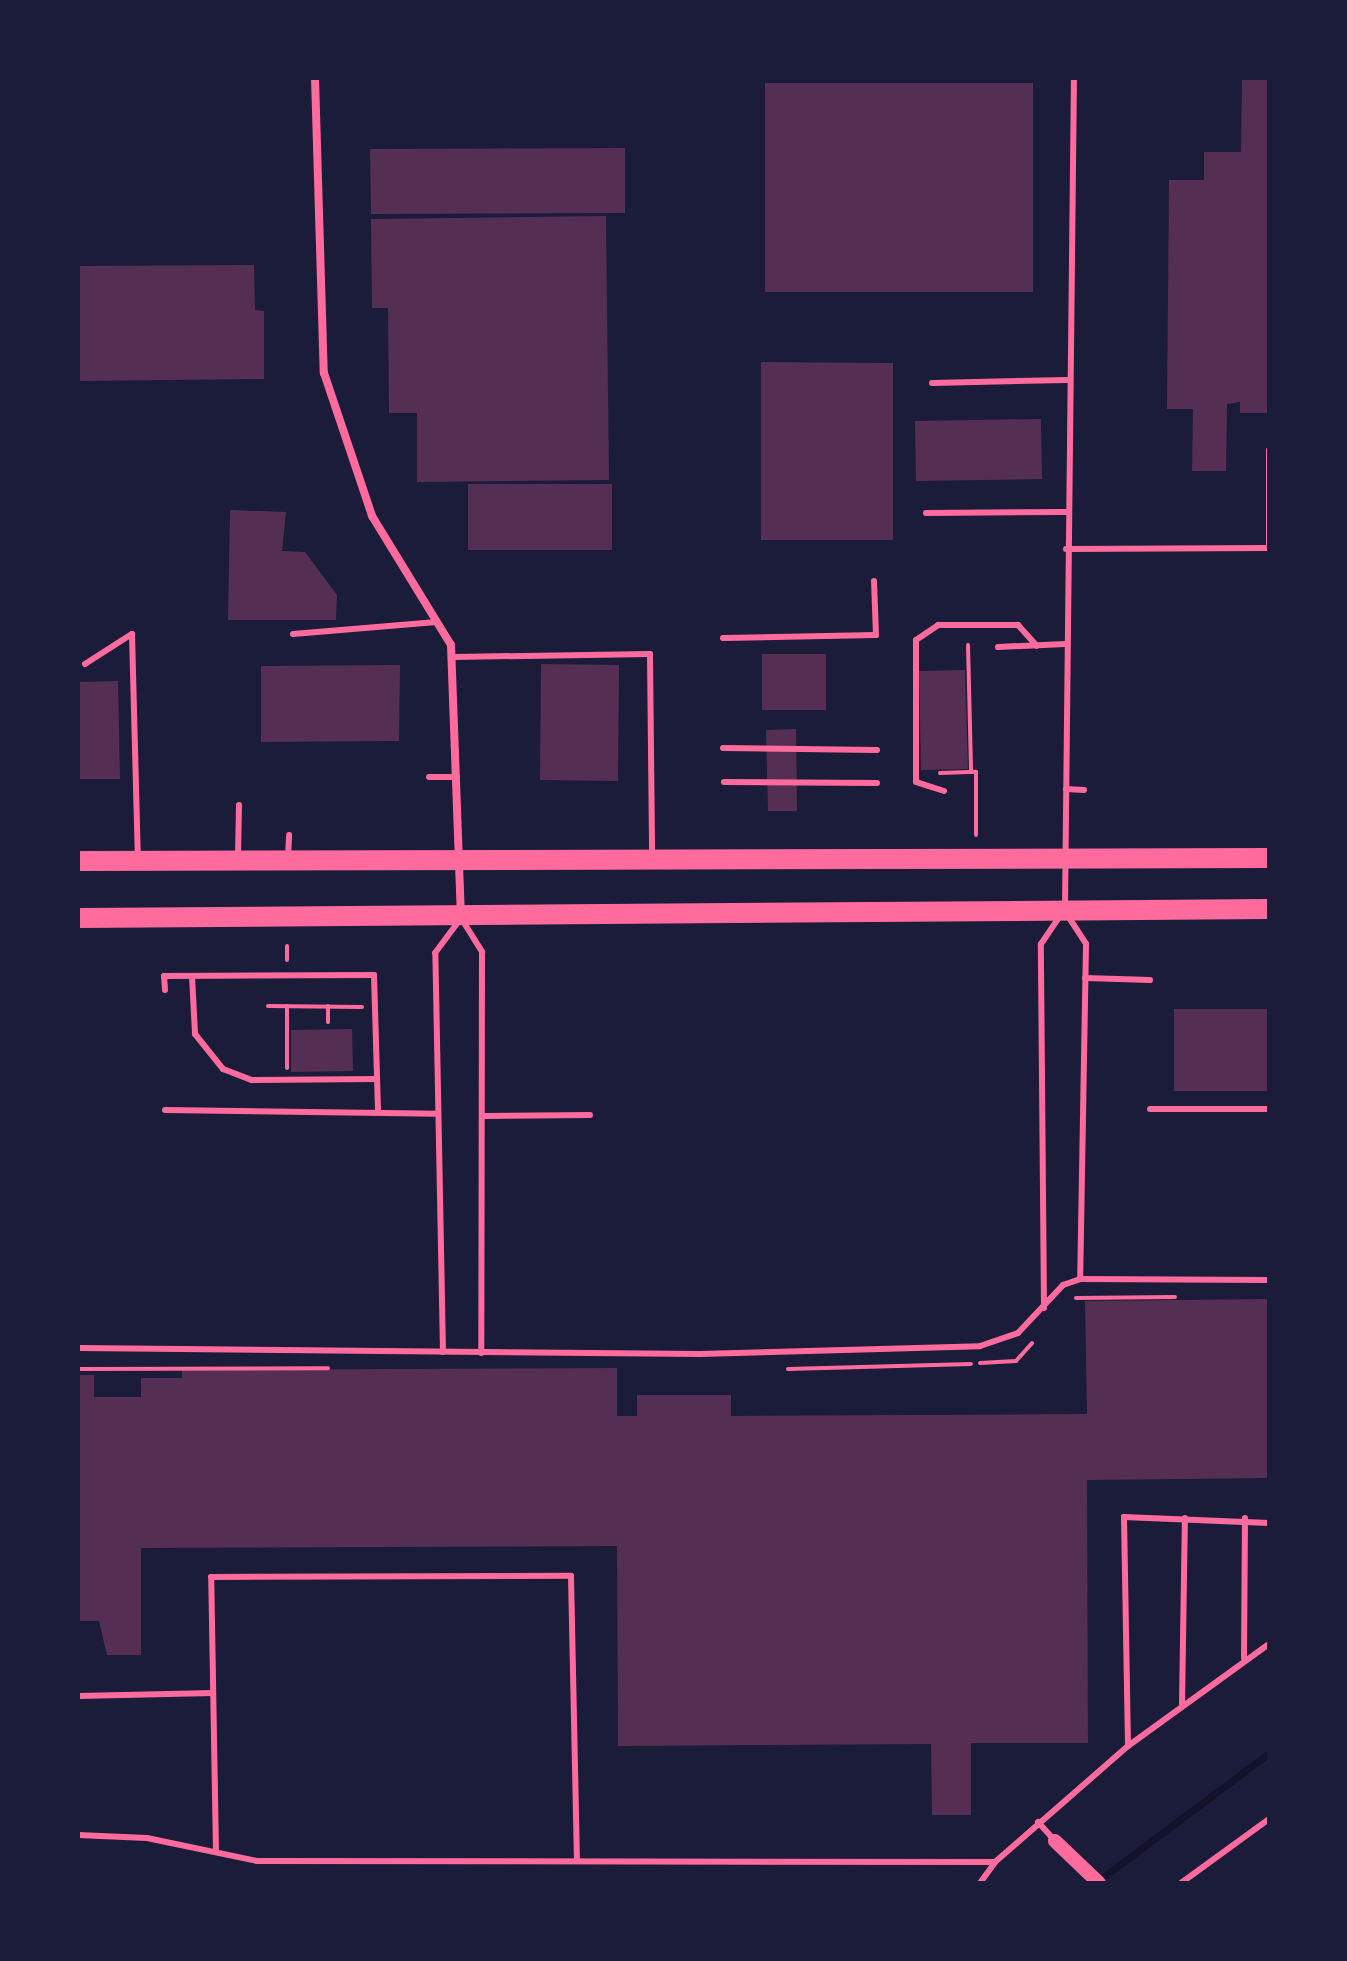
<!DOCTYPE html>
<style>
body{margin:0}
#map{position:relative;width:1347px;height:1961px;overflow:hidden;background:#1b1b3a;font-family:"Work Sans",sans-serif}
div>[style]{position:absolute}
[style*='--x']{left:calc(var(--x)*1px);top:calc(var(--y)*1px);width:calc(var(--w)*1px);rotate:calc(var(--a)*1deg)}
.stream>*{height:7px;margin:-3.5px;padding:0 3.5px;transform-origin:3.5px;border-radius:3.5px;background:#12122b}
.building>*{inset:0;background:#542f53}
.path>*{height:4px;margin:-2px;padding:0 2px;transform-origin:2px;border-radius:2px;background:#ff6b9d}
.service>*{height:6px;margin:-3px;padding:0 3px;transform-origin:3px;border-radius:3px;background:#ff6b9d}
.minor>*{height:8px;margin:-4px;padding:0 4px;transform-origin:4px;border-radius:4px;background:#ff6b9d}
.tertiary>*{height:14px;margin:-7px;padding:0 7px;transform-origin:7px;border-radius:7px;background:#ff6b9d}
.primary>*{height:20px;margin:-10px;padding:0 10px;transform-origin:10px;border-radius:10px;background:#ff6b9d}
span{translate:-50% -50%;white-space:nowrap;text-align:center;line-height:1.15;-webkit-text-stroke:6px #1b1b3a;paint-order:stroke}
.frame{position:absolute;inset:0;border:80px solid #1b1b3a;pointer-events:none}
</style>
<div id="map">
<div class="stream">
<i style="--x:1098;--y:1881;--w:214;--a:-36.8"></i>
</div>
<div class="building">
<i style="clip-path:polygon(1242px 78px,1269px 78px,1269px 413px,1240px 413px,1240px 402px,1227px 404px,1226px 471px,1192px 471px,1193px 409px,1167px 409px,1169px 180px,1204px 180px,1204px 152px,1241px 152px)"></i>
<i style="clip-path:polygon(765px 83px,1033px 83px,1033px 292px,765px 292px)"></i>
<i style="clip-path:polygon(625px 148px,625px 213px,371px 214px,370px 149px)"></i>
<i style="clip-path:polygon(606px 216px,609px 480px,417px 482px,417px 413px,389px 413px,388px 308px,372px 308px,371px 219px)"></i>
<i style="clip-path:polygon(254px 265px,255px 310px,264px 311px,264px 379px,78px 381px,78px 266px)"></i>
<i style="clip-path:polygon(761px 362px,893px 363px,893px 540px,761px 540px)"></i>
<i style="clip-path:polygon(1041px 419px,1042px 479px,916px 481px,915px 421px)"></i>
<i style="clip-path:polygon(468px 484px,612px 484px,612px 550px,468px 550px)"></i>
<i style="clip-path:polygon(230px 510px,286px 512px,282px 551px,305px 552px,337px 595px,336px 620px,228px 620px)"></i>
<i style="clip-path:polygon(762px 654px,826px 654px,826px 710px,762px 710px)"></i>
<i style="clip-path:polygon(541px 664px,619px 665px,618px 781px,540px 780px)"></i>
<i style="clip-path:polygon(400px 665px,399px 741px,261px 742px,261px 666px)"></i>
<i style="clip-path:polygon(965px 670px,968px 769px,921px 770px,919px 671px)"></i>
<i style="clip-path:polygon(118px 681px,120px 779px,78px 779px,78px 682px)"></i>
<i style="clip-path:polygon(796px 729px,797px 811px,768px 811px,766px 730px)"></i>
<i style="clip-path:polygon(1174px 1009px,1269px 1009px,1269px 1091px,1174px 1091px)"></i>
<i style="clip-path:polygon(352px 1029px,353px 1071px,291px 1072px,291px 1030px)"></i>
<i style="clip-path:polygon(1269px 1299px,1269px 1478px,1087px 1480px,1088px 1743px,971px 1743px,971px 1815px,932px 1815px,931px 1744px,618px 1746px,617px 1546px,141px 1548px,141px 1655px,107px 1655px,99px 1621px,78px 1621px,78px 1375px,94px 1375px,94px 1397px,141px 1397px,141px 1378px,182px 1378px,182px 1370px,617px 1368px,617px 1416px,637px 1416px,637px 1395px,731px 1395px,731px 1416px,1087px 1414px,1085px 1301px)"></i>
</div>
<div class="path">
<i style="--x:968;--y:645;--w:127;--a:88.6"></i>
<i style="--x:940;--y:773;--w:36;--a:-2"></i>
<i style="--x:976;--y:772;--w:63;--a:90"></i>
<i style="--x:287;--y:946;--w:14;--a:90"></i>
<i style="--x:268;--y:1006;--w:94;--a:0.6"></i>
<i style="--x:287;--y:1006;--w:62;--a:90"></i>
<i style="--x:328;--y:1006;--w:16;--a:90"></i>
<i style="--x:1076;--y:1298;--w:99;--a:-0.6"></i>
<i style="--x:980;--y:1363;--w:36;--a:-3"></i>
<i style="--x:1016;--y:1361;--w:24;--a:-48"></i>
<i style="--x:78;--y:1369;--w:250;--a:-0.2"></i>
<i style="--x:788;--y:1369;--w:183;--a:-1.6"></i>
</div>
<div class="service">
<i style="--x:932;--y:383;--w:135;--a:-1.3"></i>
<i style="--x:1269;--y:450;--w:96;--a:90"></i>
<i style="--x:926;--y:513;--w:140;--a:-0.4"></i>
<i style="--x:1066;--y:549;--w:203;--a:-0.3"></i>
<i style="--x:293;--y:634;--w:144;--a:-4.8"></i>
<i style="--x:723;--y:638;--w:153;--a:-1.1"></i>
<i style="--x:876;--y:635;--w:54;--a:-92.1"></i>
<i style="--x:998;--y:647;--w:67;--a:-2.6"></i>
<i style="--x:454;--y:657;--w:196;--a:-0.9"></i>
<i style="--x:650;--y:654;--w:204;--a:89.4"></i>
<i style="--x:85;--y:664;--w:56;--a:-32.6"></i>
<i style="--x:132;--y:634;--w:225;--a:88.5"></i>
<i style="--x:723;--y:748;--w:154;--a:0.7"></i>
<i style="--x:429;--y:777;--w:28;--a:0"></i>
<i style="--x:724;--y:782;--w:153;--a:0.4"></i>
<i style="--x:1066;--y:789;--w:18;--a:3"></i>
<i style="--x:944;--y:791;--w:29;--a:-162"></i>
<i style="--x:916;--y:782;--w:142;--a:-90"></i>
<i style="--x:916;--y:640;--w:27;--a:-34"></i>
<i style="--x:938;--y:625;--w:80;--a:0"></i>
<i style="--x:1018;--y:625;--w:28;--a:48"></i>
<i style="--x:238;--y:857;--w:52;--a:-88.9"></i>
<i style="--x:288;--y:857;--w:22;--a:-87"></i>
<i style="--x:1065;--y:906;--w:828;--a:-89.38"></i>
<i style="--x:1068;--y:916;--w:33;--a:57"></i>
<i style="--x:1086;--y:944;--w:335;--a:91"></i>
<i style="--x:192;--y:976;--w:58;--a:87"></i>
<i style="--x:195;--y:1034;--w:45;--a:51.3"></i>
<i style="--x:223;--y:1069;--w:31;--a:21"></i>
<i style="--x:252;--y:1080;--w:125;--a:-0.5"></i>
<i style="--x:1085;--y:978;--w:65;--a:1.8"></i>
<i style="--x:165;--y:990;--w:14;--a:-94"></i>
<i style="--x:164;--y:976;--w:210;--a:-0.3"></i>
<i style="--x:374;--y:975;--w:137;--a:88.3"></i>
<i style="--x:1150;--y:1109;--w:119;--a:0"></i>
<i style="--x:165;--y:1110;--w:273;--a:0.8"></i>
<i style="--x:485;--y:1116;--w:105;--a:-0.5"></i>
<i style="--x:1044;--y:1308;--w:364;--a:-90.5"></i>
<i style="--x:1041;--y:944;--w:34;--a:-56"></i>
<i style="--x:78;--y:1348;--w:622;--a:0.55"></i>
<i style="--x:700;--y:1354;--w:280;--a:-1.6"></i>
<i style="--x:980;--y:1346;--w:40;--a:-18.9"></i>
<i style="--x:1018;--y:1333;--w:66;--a:-46.8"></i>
<i style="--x:1063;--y:1285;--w:18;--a:-19"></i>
<i style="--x:1080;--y:1279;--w:189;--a:0.3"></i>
<i style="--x:443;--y:1352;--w:399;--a:-91.1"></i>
<i style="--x:435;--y:953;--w:44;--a:-53.4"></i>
<i style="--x:461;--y:918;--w:40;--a:58"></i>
<i style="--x:482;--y:952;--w:401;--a:90.1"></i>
<i style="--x:1244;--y:1658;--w:140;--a:-89.6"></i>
<i style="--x:78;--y:1696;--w:135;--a:-1.3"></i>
<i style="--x:1182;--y:1704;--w:186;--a:-89.1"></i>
<i style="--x:1128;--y:1746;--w:229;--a:-91"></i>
<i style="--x:1124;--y:1517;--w:145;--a:2.4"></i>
<i style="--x:1038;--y:1822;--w:24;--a:48"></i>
<i style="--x:78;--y:1835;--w:69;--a:2.5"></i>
<i style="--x:147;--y:1838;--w:112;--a:11.8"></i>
<i style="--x:257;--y:1861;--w:738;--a:0.08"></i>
<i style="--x:995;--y:1862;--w:176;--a:-41.1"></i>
<i style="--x:1128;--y:1746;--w:174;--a:-35.9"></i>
<i style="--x:216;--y:1852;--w:275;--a:-91"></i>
<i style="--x:211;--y:1577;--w:360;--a:-0.2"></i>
<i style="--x:571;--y:1576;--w:283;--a:88.8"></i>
<i style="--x:980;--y:1883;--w:26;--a:-54"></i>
<i style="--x:1181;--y:1883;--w:109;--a:-36"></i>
</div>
<div class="minor">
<i style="--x:315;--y:78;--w:295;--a:88.3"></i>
<i style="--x:324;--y:373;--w:151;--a:71.4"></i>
<i style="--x:372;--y:516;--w:151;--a:58.5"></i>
<i style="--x:451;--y:645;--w:268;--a:87.9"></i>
</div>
<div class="tertiary">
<i style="--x:1055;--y:1841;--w:61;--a:43.7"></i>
</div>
<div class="primary">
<i style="--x:78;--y:861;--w:1191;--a:-0.14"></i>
<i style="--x:78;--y:918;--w:1191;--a:-0.43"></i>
</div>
<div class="frame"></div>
</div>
